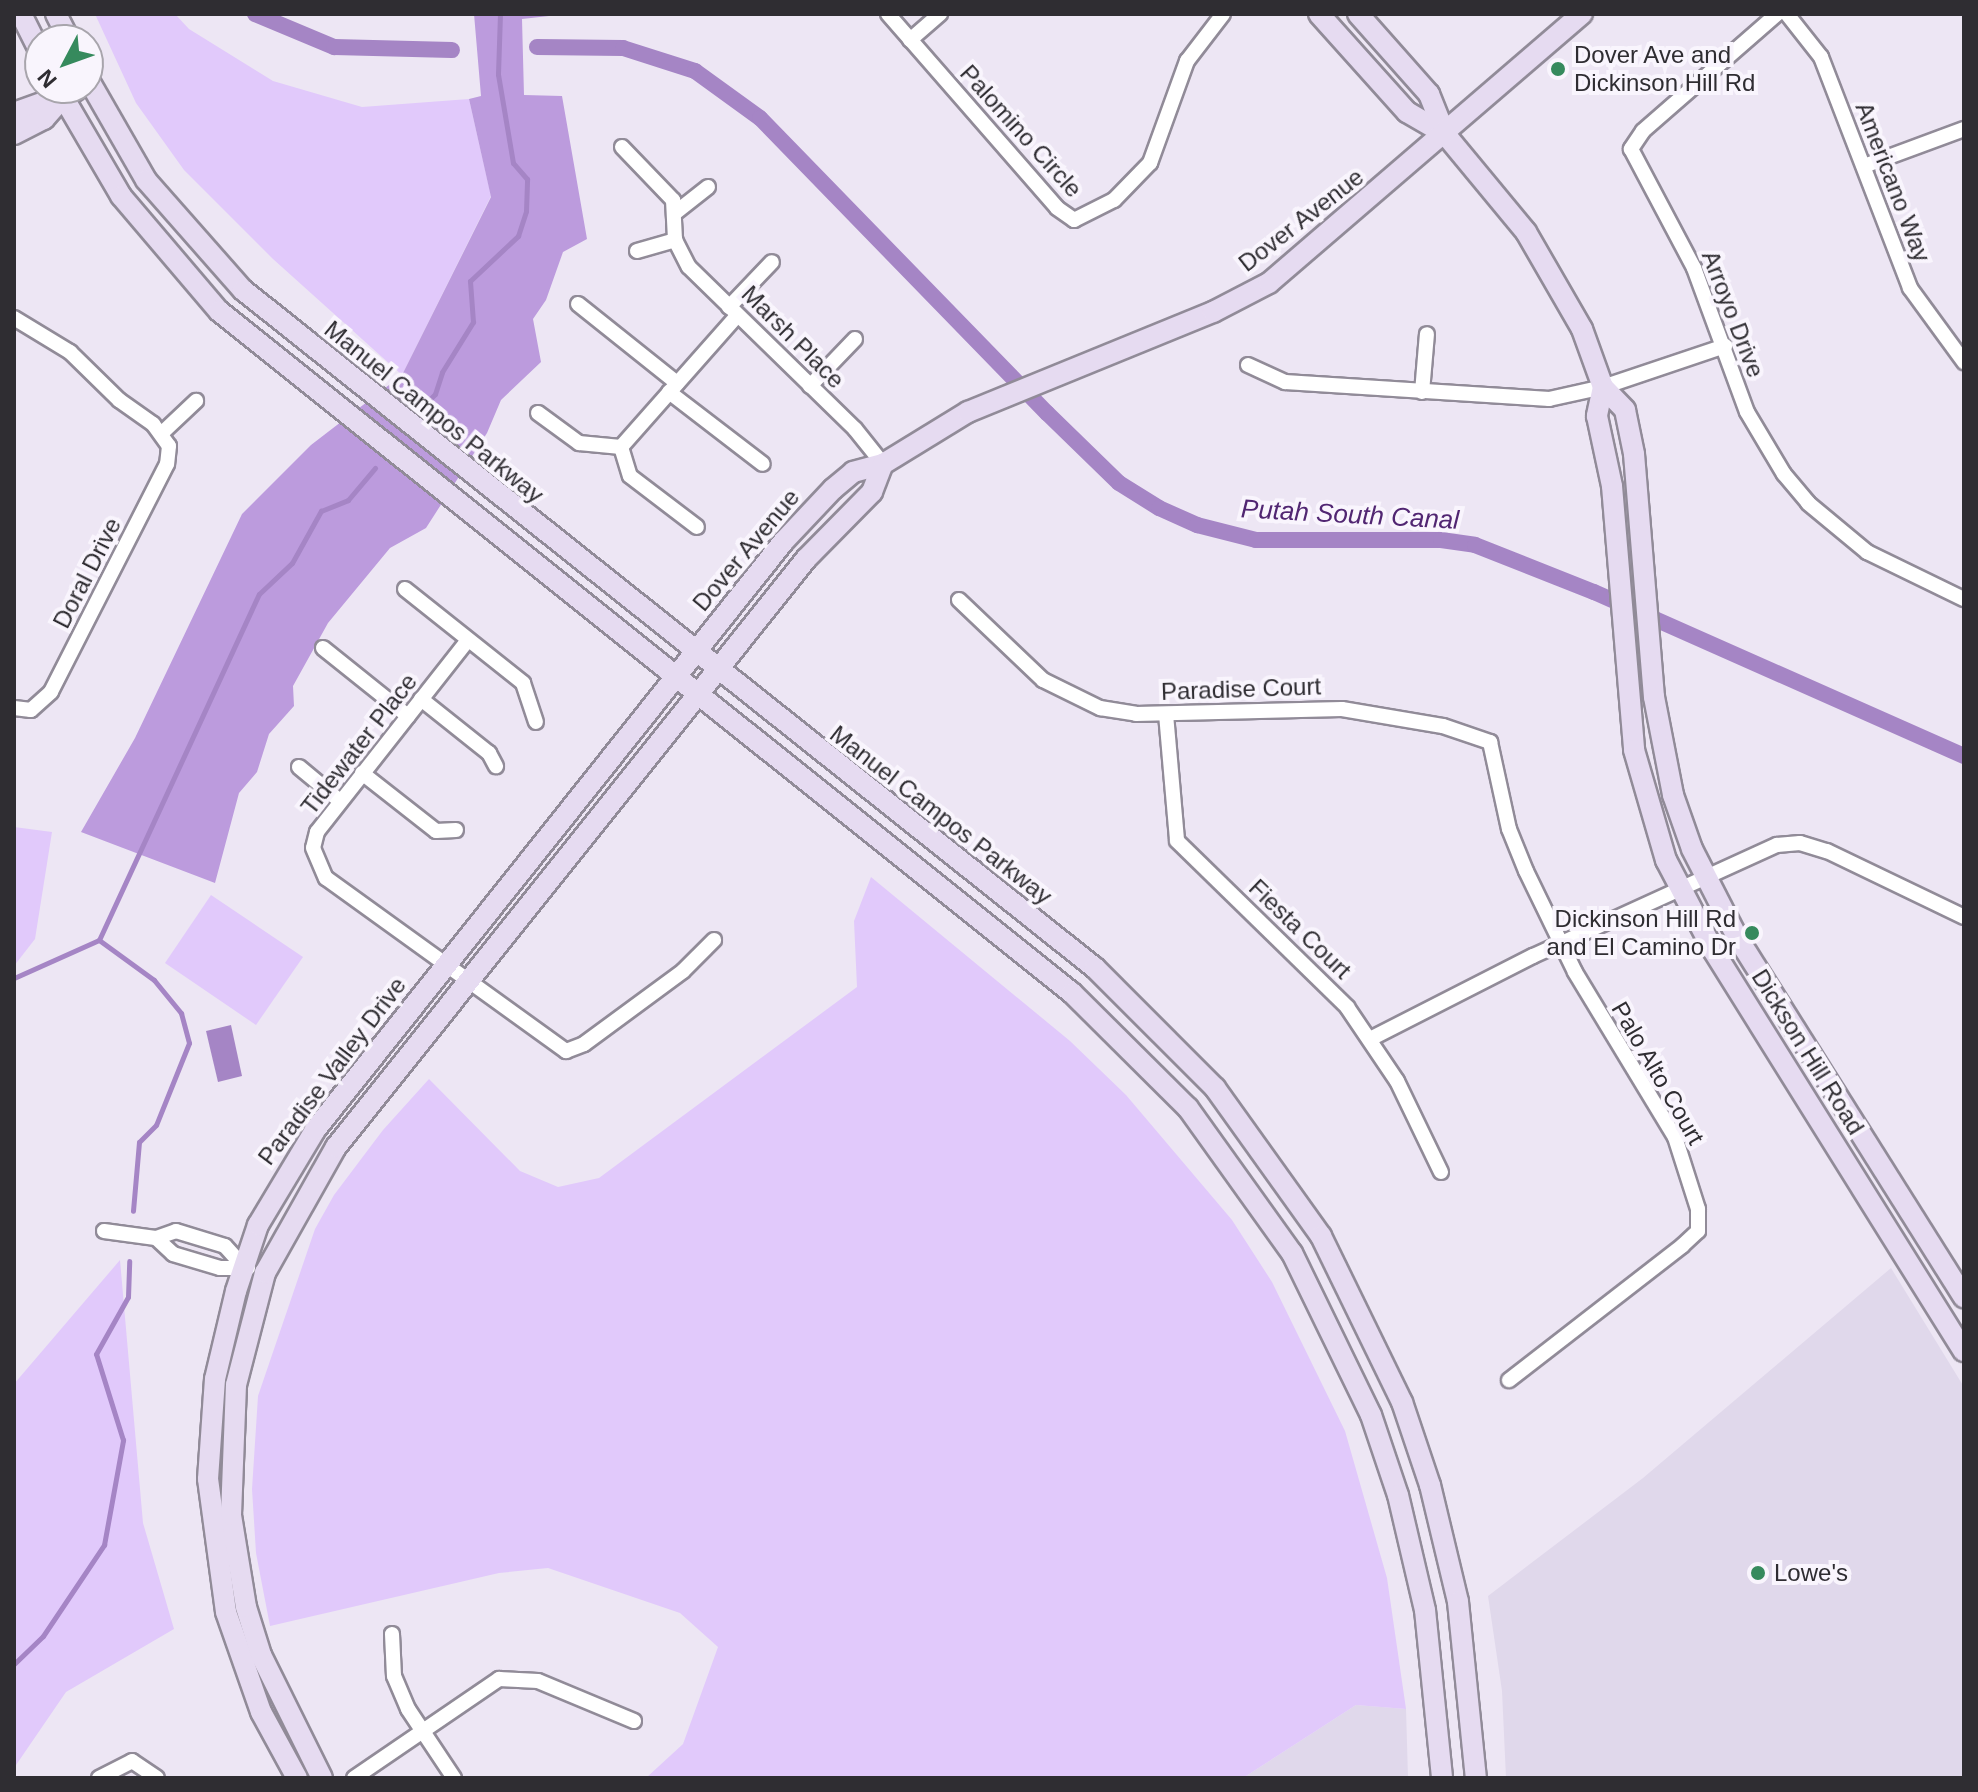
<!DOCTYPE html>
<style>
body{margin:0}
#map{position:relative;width:1978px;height:1792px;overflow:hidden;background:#ede6f4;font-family:Arial,sans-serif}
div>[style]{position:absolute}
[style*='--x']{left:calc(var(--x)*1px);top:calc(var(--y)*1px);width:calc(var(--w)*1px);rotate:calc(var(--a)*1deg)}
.built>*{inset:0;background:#e0d8eb}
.green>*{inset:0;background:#e1c9fb}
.forest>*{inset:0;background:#bc9bdd}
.water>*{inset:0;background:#a585c5}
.stream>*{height:5px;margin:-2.5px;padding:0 2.5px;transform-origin:2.5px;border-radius:2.5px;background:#a585c5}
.canal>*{height:16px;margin:-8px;padding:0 8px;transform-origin:8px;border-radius:8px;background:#a585c5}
.roads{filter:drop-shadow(2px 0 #918b98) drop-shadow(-2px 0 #918b98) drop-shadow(0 2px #918b98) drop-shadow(0 -2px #918b98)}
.street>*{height:14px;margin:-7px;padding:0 7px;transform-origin:7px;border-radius:7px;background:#fff}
.secondary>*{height:20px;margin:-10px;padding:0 10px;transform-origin:10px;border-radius:10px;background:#e6dbf1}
.dots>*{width:22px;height:22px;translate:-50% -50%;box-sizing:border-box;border:4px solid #f9f5fd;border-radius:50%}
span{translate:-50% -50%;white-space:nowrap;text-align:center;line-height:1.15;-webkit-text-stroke:8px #f9f5fd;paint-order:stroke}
.poi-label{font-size:24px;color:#2f2d32}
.left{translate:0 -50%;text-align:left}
.right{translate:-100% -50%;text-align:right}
.street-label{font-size:24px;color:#2f2d32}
.water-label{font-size:26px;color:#512672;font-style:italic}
.frame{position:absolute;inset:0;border:16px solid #2f2d32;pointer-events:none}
.north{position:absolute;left:24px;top:24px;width:80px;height:80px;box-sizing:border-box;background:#f9f5fd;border:2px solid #a8a5ac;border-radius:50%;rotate:229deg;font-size:22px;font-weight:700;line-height:32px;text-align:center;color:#2f2d32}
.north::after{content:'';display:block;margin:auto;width:28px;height:36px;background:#368a5d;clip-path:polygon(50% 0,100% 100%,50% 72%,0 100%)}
</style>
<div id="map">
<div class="built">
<i style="clip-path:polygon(1891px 1268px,1964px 1387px,1964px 1778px,1506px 1778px,1502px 1691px,1488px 1596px,1643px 1478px)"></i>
<i style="clip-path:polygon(1356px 1705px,1406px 1709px,1408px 1778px,1243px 1778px)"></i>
</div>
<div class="green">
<i style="clip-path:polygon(95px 14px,175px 14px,189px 29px,273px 81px,362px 107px,469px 99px,491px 196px,402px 375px,273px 259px,184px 170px,136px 103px)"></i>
<i style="clip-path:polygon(14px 827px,52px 832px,35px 939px,14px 966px)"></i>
<i style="clip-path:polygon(871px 877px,1070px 1041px,1126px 1095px,1232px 1220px,1272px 1282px,1345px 1431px,1387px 1578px,1406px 1709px,1356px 1705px,1243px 1778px,646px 1778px,683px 1744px,718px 1647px,680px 1613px,548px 1568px,499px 1573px,270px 1626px,256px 1553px,252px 1489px,258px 1396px,315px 1229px,334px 1195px,383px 1130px,429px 1079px,520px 1171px,558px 1187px,599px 1178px,857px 987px,854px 921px)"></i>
<i style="clip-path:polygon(211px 895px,303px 957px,256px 1025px,165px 963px)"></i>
<i style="clip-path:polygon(120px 1260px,143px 1523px,174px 1629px,66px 1692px,14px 1768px,14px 1384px)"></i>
</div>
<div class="forest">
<i style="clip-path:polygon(474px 14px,567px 14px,522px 19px,524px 95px,562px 96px,587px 239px,563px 252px,546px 300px,533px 319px,541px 362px,501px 400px,487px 433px,426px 528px,390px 548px,328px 623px,293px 686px,294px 706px,269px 734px,257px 772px,239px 793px,215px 883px,81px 832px,135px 738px,242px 514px,311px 445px,402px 375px,491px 197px,469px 99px,481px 96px)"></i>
</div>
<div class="water">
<i style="clip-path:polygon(231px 1025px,242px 1076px,218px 1082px,206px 1031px)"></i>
</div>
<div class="stream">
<i style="--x:423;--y:406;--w:17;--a:-45"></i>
<i style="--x:435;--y:394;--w:23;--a:-72"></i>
<i style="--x:442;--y:372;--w:59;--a:-58.2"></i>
<i style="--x:473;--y:322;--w:41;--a:-94.2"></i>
<i style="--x:470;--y:281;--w:66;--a:-43.2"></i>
<i style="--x:518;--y:236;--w:26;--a:-72"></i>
<i style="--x:526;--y:211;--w:32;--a:-88"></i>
<i style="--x:527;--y:179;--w:21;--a:-131"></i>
<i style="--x:513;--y:163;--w:90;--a:-99.6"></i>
<i style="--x:498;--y:74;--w:60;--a:-88.1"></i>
<i style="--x:99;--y:940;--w:68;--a:36"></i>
<i style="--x:154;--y:980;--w:43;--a:50.7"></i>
<i style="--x:181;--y:1013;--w:31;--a:75"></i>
<i style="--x:189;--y:1043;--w:88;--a:111.9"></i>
<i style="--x:156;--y:1125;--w:24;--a:135"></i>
<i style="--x:139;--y:1142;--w:69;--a:95"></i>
<i style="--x:14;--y:978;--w:93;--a:-24.1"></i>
<i style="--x:99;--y:940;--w:381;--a:-65.2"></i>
<i style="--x:259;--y:594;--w:45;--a:-43.2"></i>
<i style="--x:292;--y:563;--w:60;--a:-60.9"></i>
<i style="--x:321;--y:511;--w:29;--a:-22"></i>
<i style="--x:348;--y:500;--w:42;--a:-49.8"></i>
<i style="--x:14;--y:1664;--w:40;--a:-44"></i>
<i style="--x:43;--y:1636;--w:110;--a:-56.2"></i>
<i style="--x:104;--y:1545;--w:107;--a:-79.7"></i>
<i style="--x:123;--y:1440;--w:90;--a:-107.4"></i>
<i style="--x:96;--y:1354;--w:65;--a:-60.7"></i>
<i style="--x:128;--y:1297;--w:36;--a:-88"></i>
</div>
<div class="canal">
<i style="--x:255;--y:14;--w:86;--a:22.7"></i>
<i style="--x:334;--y:47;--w:118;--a:1.5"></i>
<i style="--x:537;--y:47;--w:86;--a:0.7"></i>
<i style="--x:623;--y:48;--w:76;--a:17.7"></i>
<i style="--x:695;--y:71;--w:80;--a:35.9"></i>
<i style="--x:760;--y:118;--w:412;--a:45.8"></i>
<i style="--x:1047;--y:413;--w:100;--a:44.2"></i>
<i style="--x:1119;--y:483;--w:47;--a:32"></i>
<i style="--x:1159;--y:508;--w:42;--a:24.1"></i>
<i style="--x:1197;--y:525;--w:61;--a:14.3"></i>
<i style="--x:1256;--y:540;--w:185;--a:0"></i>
<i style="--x:1441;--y:540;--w:34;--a:8"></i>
<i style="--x:1475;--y:545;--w:128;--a:21.6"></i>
<i style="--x:1594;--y:592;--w:405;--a:23.9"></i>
</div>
<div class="roads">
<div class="street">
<i style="--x:888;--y:14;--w:257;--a:48.9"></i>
<i style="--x:1057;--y:208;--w:21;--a:35"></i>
<i style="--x:1074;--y:220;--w:45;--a:-26.6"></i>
<i style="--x:1114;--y:200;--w:52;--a:-45.8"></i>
<i style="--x:1150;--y:163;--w:109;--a:-70.1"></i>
<i style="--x:1187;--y:61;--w:59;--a:-52.5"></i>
<i style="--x:1777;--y:14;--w:178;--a:138.9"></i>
<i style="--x:1643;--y:131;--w:22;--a:124"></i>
<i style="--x:1631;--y:149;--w:135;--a:62.1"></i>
<i style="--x:1694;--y:268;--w:153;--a:69.8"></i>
<i style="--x:1747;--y:412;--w:72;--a:59.2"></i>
<i style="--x:1784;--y:474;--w:38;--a:50"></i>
<i style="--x:1808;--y:503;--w:77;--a:39.7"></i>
<i style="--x:1867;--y:552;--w:108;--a:25.9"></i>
<i style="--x:1787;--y:14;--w:55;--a:51.7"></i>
<i style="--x:1821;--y:57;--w:248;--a:68.9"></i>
<i style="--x:1910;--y:288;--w:92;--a:53.9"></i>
<i style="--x:910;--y:40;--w:40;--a:-41"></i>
<i style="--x:622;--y:147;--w:74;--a:46.1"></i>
<i style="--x:673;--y:200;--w:40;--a:87.1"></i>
<i style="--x:675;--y:240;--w:30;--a:63"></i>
<i style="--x:689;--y:267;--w:232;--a:44.3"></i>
<i style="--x:855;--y:429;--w:45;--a:51.3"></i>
<i style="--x:1864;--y:166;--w:107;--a:-20.3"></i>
<i style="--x:675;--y:213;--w:42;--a:-38.2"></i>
<i style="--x:637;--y:251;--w:40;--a:-16"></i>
<i style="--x:578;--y:304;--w:127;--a:38.6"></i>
<i style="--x:729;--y:307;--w:62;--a:-46.3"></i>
<i style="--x:14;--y:318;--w:66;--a:31.3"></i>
<i style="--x:70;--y:352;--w:69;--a:44.4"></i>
<i style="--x:119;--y:400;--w:42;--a:35.2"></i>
<i style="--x:153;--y:424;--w:27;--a:54"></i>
<i style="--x:169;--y:446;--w:18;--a:96"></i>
<i style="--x:167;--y:464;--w:256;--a:117"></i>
<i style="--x:51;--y:692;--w:27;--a:138"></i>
<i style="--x:31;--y:710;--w:17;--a:-173"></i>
<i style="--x:1248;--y:365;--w:41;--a:24.7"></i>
<i style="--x:1285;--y:382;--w:265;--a:3.7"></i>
<i style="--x:1549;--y:399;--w:55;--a:-12.5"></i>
<i style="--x:1603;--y:387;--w:129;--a:-18.6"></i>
<i style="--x:810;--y:386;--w:65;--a:-46.2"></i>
<i style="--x:669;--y:392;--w:118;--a:37.5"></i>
<i style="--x:1422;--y:392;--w:58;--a:-85.1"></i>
<i style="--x:538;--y:413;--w:51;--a:36.2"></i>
<i style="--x:579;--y:443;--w:42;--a:5.4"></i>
<i style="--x:621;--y:447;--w:174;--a:-48.5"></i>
<i style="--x:162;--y:433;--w:47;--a:-43.3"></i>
<i style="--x:621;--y:447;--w:30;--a:73"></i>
<i style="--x:630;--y:476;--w:84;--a:37.3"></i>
<i style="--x:405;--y:589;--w:151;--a:38.5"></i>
<i style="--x:523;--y:683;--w:41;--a:71.6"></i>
<i style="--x:959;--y:600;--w:116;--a:43.6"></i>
<i style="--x:1043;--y:680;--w:64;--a:26.2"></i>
<i style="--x:1100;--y:708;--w:36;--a:9"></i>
<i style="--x:1136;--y:714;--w:206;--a:-1.4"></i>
<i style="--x:1342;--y:709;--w:102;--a:9.6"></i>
<i style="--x:1443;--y:726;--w:50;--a:18.8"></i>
<i style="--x:1490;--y:742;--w:89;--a:77.7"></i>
<i style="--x:1509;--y:829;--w:45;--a:68"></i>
<i style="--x:1526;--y:871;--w:112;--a:64.1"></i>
<i style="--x:1575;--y:972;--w:193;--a:58.8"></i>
<i style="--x:1675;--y:1137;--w:76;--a:72.3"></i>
<i style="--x:1698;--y:1209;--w:22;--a:90"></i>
<i style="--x:1698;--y:1231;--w:22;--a:137"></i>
<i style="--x:1682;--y:1246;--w:219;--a:142.2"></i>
<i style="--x:468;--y:640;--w:244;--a:128.2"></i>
<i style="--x:317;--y:832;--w:16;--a:104"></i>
<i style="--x:313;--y:848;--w:33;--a:67"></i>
<i style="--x:326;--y:878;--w:296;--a:35.8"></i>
<i style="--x:566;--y:1051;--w:19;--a:-21"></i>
<i style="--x:584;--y:1044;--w:123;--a:-36.4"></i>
<i style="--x:683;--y:971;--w:44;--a:-45"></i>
<i style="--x:323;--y:648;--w:109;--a:38.7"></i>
<i style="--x:421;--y:699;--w:87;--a:38.5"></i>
<i style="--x:489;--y:753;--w:15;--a:62"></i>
<i style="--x:1166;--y:714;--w:127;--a:85"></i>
<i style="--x:1177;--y:841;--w:238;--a:44.3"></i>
<i style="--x:1347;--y:1007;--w:89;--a:56"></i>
<i style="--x:1397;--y:1081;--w:101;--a:64.2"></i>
<i style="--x:299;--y:767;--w:53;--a:39.7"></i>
<i style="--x:362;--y:773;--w:94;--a:38.1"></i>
<i style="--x:436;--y:831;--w:20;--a:-3"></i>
<i style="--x:1372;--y:1038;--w:181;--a:-27"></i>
<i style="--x:1533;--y:956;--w:268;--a:-24.5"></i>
<i style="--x:1777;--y:845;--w:23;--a:-5"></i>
<i style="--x:1800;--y:843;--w:28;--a:17"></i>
<i style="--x:1827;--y:851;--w:152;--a:25.7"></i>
<i style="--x:104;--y:1231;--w:52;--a:7.7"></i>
<i style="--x:156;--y:1238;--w:21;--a:-19"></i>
<i style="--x:176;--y:1231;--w:51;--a:17"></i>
<i style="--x:225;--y:1246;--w:28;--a:48"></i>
<i style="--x:156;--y:1238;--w:23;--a:43"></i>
<i style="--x:173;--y:1254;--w:49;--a:16.6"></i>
<i style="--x:220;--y:1268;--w:28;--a:0"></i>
<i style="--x:392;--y:1634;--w:42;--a:87.3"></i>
<i style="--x:394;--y:1676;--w:36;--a:67"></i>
<i style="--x:408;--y:1709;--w:83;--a:56.3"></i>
<i style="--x:99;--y:1778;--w:37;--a:-27"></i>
<i style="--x:132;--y:1761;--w:30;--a:34"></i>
<i style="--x:354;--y:1778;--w:176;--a:-34.3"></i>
<i style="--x:499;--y:1679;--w:39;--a:3"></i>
<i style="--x:538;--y:1681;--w:104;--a:22.6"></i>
</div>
<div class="secondary">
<i style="--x:21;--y:14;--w:42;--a:63.4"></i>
<i style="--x:56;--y:14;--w:29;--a:63"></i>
<i style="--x:1319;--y:14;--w:132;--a:48.1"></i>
<i style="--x:1407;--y:112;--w:44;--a:30.1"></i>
<i style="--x:1358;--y:14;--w:107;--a:48.4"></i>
<i style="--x:1429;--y:94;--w:43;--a:68.2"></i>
<i style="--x:1445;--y:134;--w:127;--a:50.4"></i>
<i style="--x:1526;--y:232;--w:112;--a:60"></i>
<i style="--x:1582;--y:329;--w:62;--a:70.1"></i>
<i style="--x:1603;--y:387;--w:30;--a:102"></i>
<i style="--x:1597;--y:416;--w:72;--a:77.9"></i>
<i style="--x:1612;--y:486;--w:265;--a:85.2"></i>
<i style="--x:1634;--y:750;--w:115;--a:73.8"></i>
<i style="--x:1666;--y:860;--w:102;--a:62.4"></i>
<i style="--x:1713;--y:950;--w:473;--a:58"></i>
<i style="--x:88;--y:79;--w:116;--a:60.1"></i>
<i style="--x:146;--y:180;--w:147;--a:48.6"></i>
<i style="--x:243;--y:290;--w:1089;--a:38.51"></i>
<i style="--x:1095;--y:968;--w:170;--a:45"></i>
<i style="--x:1215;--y:1088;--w:182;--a:54.4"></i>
<i style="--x:1321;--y:1236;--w:185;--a:64"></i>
<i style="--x:1402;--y:1402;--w:88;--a:71.4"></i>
<i style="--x:1430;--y:1485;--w:120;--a:76.5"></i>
<i style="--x:1458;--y:1602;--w:177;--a:84.2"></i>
<i style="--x:58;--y:88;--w:125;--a:59.7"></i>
<i style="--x:121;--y:196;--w:151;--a:49.6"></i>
<i style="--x:219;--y:311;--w:1092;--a:38.64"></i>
<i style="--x:1072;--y:993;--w:163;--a:44.8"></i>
<i style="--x:1188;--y:1108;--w:178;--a:54.4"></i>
<i style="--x:1292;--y:1253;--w:180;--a:64"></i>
<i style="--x:1371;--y:1415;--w:84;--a:71.4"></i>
<i style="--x:1398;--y:1495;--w:118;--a:76.8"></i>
<i style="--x:1425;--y:1610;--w:169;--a:84.2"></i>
<i style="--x:14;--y:113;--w:65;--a:-19.8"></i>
<i style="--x:14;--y:134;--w:34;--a:-27"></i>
<i style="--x:44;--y:119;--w:29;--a:-49"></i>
<i style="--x:1603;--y:387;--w:32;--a:46"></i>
<i style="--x:1625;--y:410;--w:45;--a:78.4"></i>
<i style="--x:1634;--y:454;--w:244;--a:85.3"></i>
<i style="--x:1654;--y:697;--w:100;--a:79"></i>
<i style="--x:1673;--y:795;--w:57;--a:70.6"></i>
<i style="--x:1692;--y:849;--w:99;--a:62.9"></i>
<i style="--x:1737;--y:937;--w:426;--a:57.8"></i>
<i style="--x:297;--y:1778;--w:75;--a:-118.6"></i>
<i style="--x:261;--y:1712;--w:106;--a:-109.3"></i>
<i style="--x:226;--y:1612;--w:134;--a:-97.7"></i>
<i style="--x:208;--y:1479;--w:100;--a:-86"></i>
<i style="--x:215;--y:1379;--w:90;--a:-76.6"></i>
<i style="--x:236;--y:1291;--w:70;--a:-71.6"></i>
<i style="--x:258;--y:1225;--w:111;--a:-59"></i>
<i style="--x:315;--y:1130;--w:752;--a:-51.48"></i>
<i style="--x:783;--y:542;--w:73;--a:-46.7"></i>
<i style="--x:833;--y:489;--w:26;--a:-40"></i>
<i style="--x:853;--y:472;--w:31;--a:-15"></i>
<i style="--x:883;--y:464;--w:100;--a:-31.5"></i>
<i style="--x:968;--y:412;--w:265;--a:-22.2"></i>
<i style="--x:1213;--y:312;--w:63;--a:-27.4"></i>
<i style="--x:1269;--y:283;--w:413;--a:-40.7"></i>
<i style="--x:322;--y:1778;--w:137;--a:-116.4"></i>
<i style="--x:261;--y:1655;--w:50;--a:-107.4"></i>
<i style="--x:246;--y:1607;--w:93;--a:-99.3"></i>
<i style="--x:231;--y:1515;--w:130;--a:-87.8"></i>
<i style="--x:236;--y:1385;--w:116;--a:-75.5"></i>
<i style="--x:265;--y:1273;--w:145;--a:-60.6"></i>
<i style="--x:336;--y:1147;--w:753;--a:-51.36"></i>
<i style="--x:806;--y:559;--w:94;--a:-45.4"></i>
<i style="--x:872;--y:492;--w:30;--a:-69"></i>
</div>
</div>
<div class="dots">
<i style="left:1558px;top:69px;background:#368a5d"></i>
<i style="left:1752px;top:933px;background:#368a5d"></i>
<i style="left:1758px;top:1573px;background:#368a5d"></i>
</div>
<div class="poi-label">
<span class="left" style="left:1574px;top:69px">Dover Ave and<br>Dickinson Hill Rd</span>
<span class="right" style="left:1736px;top:933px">Dickinson Hill Rd<br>and El Camino Dr</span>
<span class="left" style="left:1774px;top:1573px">Lowe's</span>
</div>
<div class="street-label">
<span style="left:1021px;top:131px;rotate:48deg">Palomino Circle</span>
<span style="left:1893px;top:182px;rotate:69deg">Americano Way</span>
<span style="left:1301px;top:220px;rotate:-38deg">Dover Avenue</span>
<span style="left:1733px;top:314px;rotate:69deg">Arroyo Drive</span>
<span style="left:793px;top:337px;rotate:45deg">Marsh Place</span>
<span style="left:434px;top:412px;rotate:39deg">Manuel Campos Parkway</span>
<span style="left:746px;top:550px;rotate:-50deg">Dover Avenue</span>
<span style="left:87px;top:573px;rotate:-63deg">Doral Drive</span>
<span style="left:1241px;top:689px;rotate:-2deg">Paradise Court</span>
<span style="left:359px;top:744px;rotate:-52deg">Tidewater Place</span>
<span style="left:941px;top:815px;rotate:38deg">Manuel Campos Parkway</span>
<span style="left:1300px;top:929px;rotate:44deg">Fiesta Court</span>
<span style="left:1808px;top:1052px;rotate:58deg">Dickson Hill Road</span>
<span style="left:332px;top:1071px;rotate:-53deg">Paradise Valley Drive</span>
<span style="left:1658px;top:1073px;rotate:60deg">Palo Alto Court</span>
</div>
<div class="water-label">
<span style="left:1350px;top:515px;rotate:3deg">Putah South Canal</span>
</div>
<div class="frame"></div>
<div class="north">N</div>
</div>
